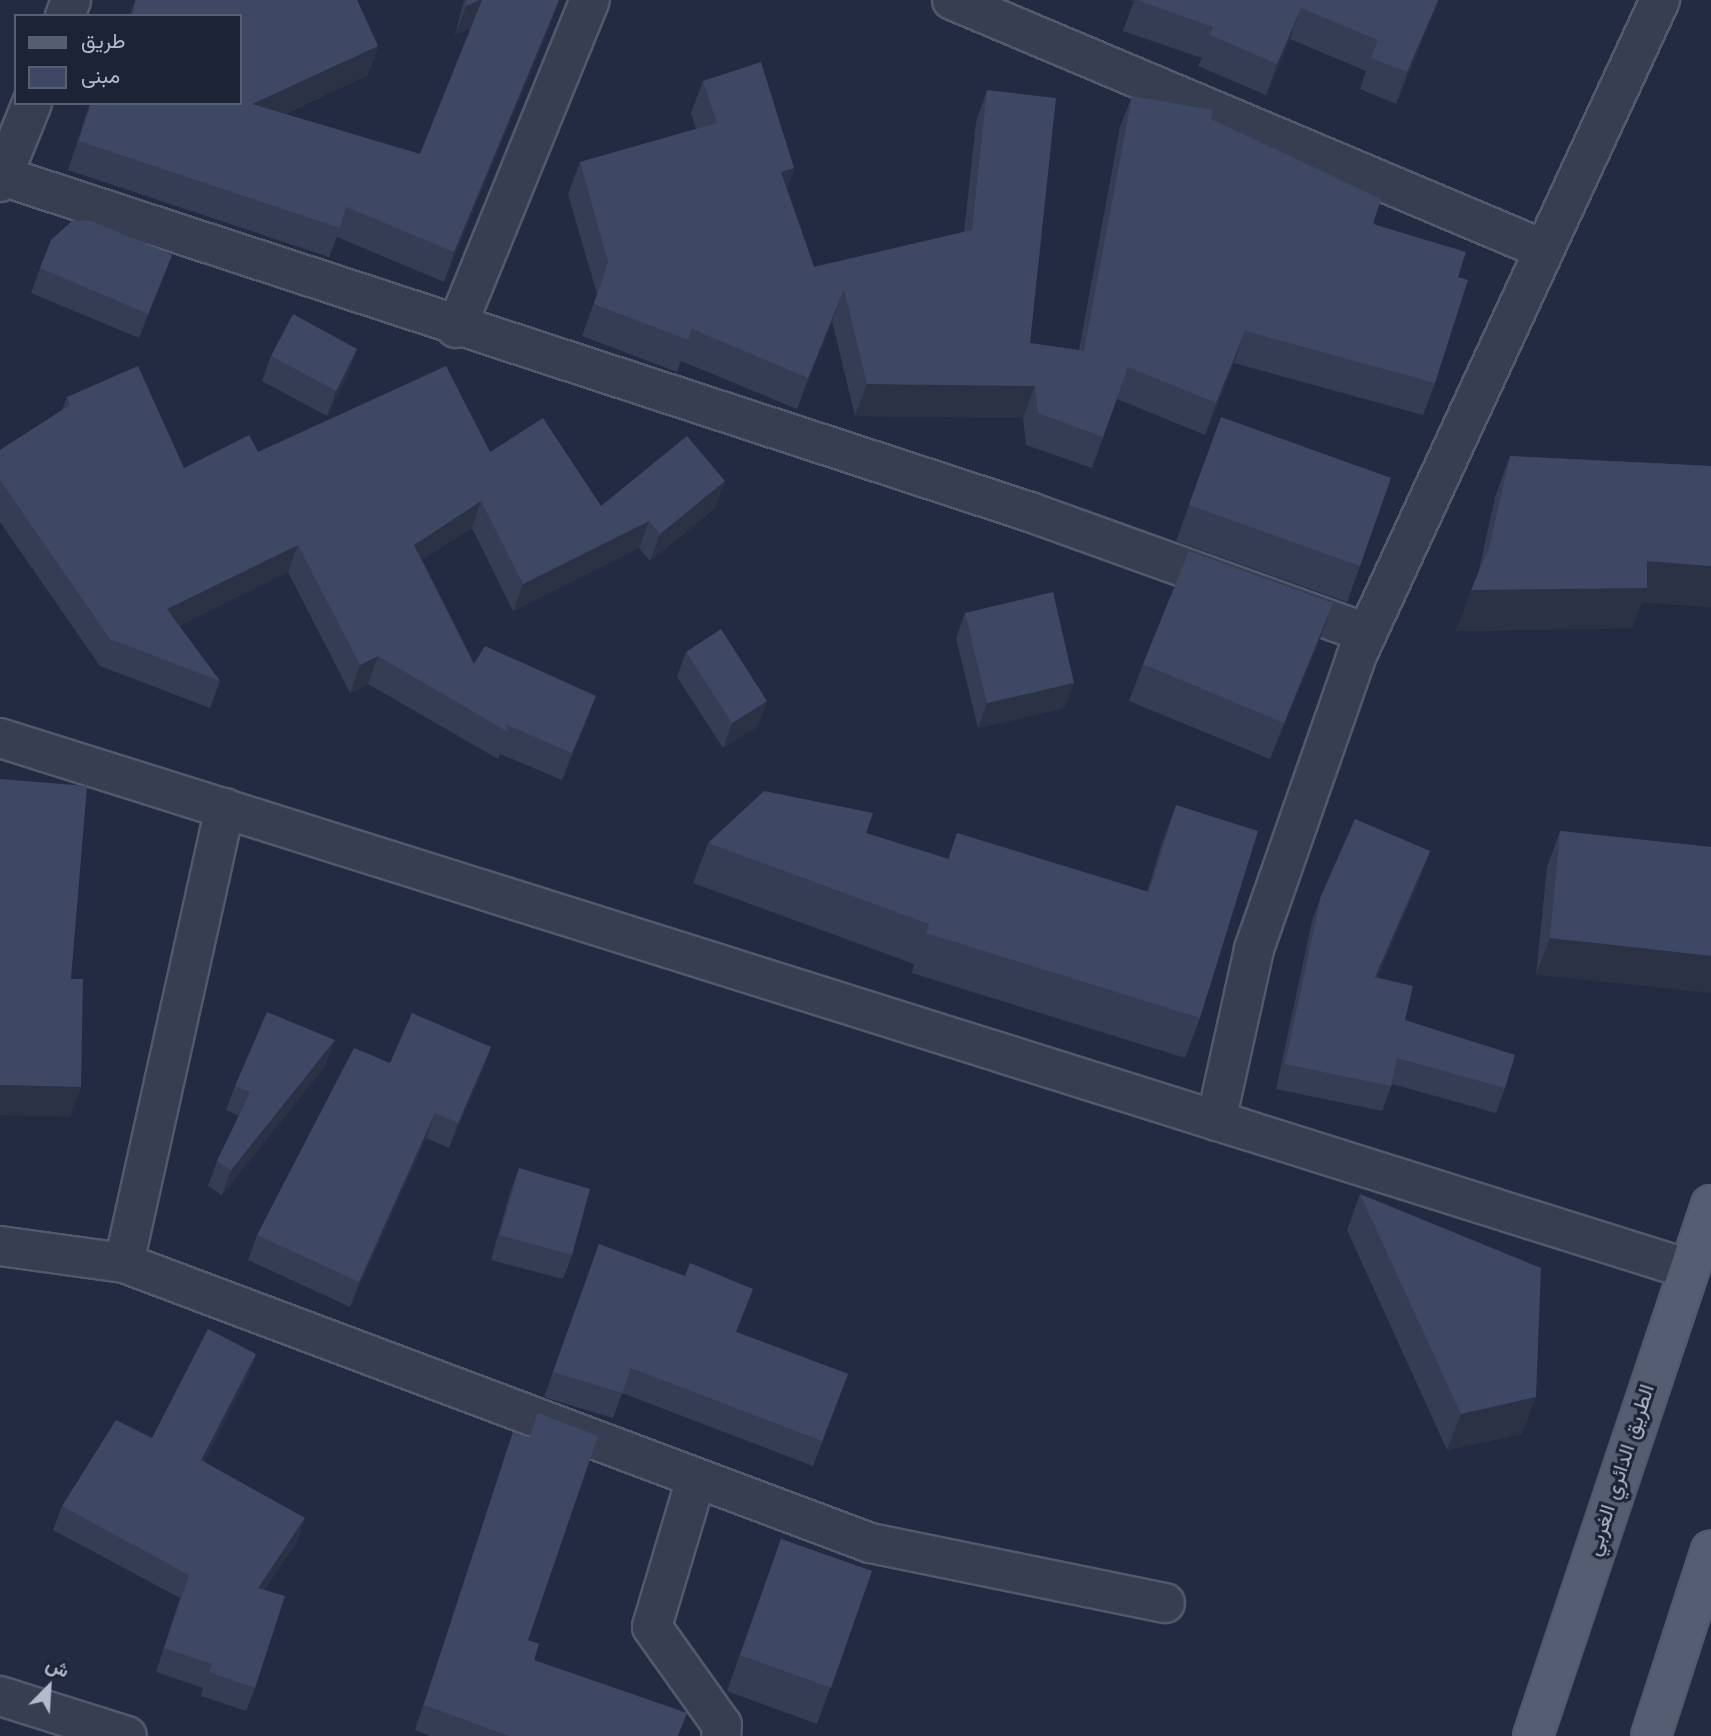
<!DOCTYPE html>
<meta charset="utf-8">
<style>
body{margin:0}
#map{position:relative;width:1711px;height:1736px;overflow:hidden;background:#232b42;font-family:"Work Sans",Vazirmatn,sans-serif}
div>[style]{position:absolute}
[style*='--x']{left:calc(var(--x)*1px);top:calc(var(--y)*1px);width:calc(var(--w)*1px);rotate:calc(var(--a)*1deg)}
.roads{filter:drop-shadow(2px 0 #52596c) drop-shadow(-2px 0 #52596c) drop-shadow(0 2px #52596c) drop-shadow(0 -2px #52596c)}
.street>*{height:38px;margin:-19px;padding:0 19px;transform-origin:19px;border-radius:19px;background:#373e52}
.primary>*{height:38px;margin:-19px;padding:0 19px;transform-origin:19px;border-radius:19px;background:#555d72}
.wall>*{inset:0;background:#353d55}
.shaded-wall>*{inset:0;background:#2b3245}
.building>*{inset:0;background:#3e4763}
span{translate:-50% -50%;white-space:nowrap;text-align:center;line-height:1.15;-webkit-text-stroke:6px #1c2337;paint-order:stroke}
.street-label{font-size:21px;color:#b4b9cc}
.legend{position:absolute;left:14px;top:14px;width:228px;height:91px;box-sizing:border-box;background:#1c2337;border:2px solid #595f73;margin:0;padding:9px 12px;list-style:none;font-size:21px;color:#b4b9cc}
.legend li{display:flex;align-items:center;gap:14px;height:35px}
.legend b{width:35px;border:2px solid #595f73}
.north{position:absolute;left:14px;top:1652px;width:70px;height:70px;-webkit-text-stroke:5px #1c2337;paint-order:stroke;rotate:24deg;font-size:19px;font-weight:700;line-height:28px;text-align:center;color:#b4b9cc}
.north::after{content:'';display:block;margin:auto;width:24px;height:32px;background:#b4b9cc;clip-path:polygon(50% 0,100% 100%,50% 72%,0 100%)}
</style>
<div id="map">
<div class="roads">
<div class="street">
<i style="--x:952;--y:0;--w:638;--a:22.87"></i>
<i style="--x:65;--y:16;--w:17;--a:-69"></i>
<i style="--x:2;--y:176;--w:1082;--a:18.1"></i>
<i style="--x:1030;--y:512;--w:358;--a:19.8"></i>
<i style="--x:0;--y:182;--w:85;--a:-67.9"></i>
<i style="--x:456;--y:328;--w:354;--a:-67.8"></i>
<i style="--x:0;--y:738;--w:1766;--a:17.46"></i>
<i style="--x:1216;--y:1121;--w:176;--a:-77.5"></i>
<i style="--x:1254;--y:949;--w:309;--a:-70.7"></i>
<i style="--x:1356;--y:657;--w:724;--a:-65.17"></i>
<i style="--x:0;--y:1246;--w:125;--a:7.8"></i>
<i style="--x:124;--y:1263;--w:797;--a:20.57"></i>
<i style="--x:870;--y:1543;--w:301;--a:11.5"></i>
<i style="--x:124;--y:1263;--w:466;--a:-77.5"></i>
<i style="--x:696;--y:1479;--w:154;--a:106.6"></i>
<i style="--x:652;--y:1627;--w:120;--a:54.5"></i>
<i style="--x:722;--y:1725;--w:11;--a:95"></i>
<i style="--x:0;--y:1696;--w:133;--a:17.5"></i>
</div>
<div class="primary">
<i style="--x:1533;--y:1736;--w:560;--a:-71.47"></i>
<i style="--x:1651;--y:1736;--w:195;--a:-72.1"></i>
</div>
</div>
<div class="wall">
<i style="clip-path:polygon(135px 0,357px 0,378px 46px,368px 75px,285px 114px,420px 154px,471px 28px,455px 35px,464px 0,559px 0,444px 282px,337px 237px,329px 257px,68px 170px,90px 103px,240px 103px,240px 16px,130px 16px)"></i>
<i style="clip-path:polygon(1130px 0,1439px 0,1396px 104px,1360px 89px,1366px 71px,1290px 39px,1266px 95px,1198px 66px,1202px 58px,1123px 31px,1134px 1px)"></i>
<i style="clip-path:polygon(703px 81px,794px 168px,787px 189px,814px 267px,964px 232px,976px 122px,987px 90px,1030px 343px,1079px 350px,1120px 127px,1132px 96px,1211px 119px,1458px 277px,1435px 383px,1423px 415px,1234px 363px,1205px 435px,1117px 399px,1092px 468px,1026px 445px,1023px 418px,855px 416px,832px 321px,797px 409px,681px 361px,677px 372px,582px 336px,597px 294px,568px 194px,580px 162px,696px 129px,691px 113px)"></i>
<i style="clip-path:polygon(172px 255px,139px 338px,31px 293px,40px 268px)"></i>
<i style="clip-path:polygon(357px 349px,348px 374px,327px 416px,262px 381px,271px 356px)"></i>
<i style="clip-path:polygon(67px 397px,184px 468px,258px 452px,490px 452px,601px 506px,725px 481px,715px 508px,650px 561px,639px 548px,513px 611px,472px 528px,422px 560px,474px 664px,586px 723px,562px 780px,500px 754px,498px 759px,368px 684px,350px 693px,288px 572px,179px 626px,220px 681px,210px 708px,100px 666px,0 522px,0 450px,62px 410px)"></i>
<i style="clip-path:polygon(1221px 417px,1360px 566px,1347px 602px,1176px 541px)"></i>
<i style="clip-path:polygon(1510px 456px,1711px 466px,1711px 607px,1642px 602px,1632px 628px,1456px 631px,1478px 574px,1495px 497px)"></i>
<i style="clip-path:polygon(1333px 603px,1320px 639px,1270px 759px,1129px 701px,1143px 664px)"></i>
<i style="clip-path:polygon(965px 613px,1065px 708px,978px 728px,956px 638px)"></i>
<i style="clip-path:polygon(686px 652px,767px 701px,758px 726px,723px 748px,677px 677px)"></i>
<i style="clip-path:polygon(1176px 805px,1200px 1018px,1185px 1058px,912px 973px,914px 964px,693px 883px,708px 843px,948px 859px,957px 833px,1147px 892px,1161px 846px)"></i>
<i style="clip-path:polygon(1560px 831px,1711px 847px,1536px 975px,1547px 867px)"></i>
<i style="clip-path:polygon(1430px 851px,1421px 876px,1377px 978px,1405px 1020px,1505px 1088px,1496px 1113px,1392px 1084px,1382px 1111px,1276px 1089px,1312px 921px,1321px 896px)"></i>
<i style="clip-path:polygon(491px 1047px,482px 1072px,449px 1148px,426px 1138px,350px 1307px,248px 1260px,257px 1235px,390px 1063px)"></i>
<i style="clip-path:polygon(326px 1065px,222px 1195px,208px 1186px,217px 1161px,239px 1116px,226px 1110px,235px 1086px)"></i>
<i style="clip-path:polygon(519px 1168px,572px 1255px,563px 1279px,491px 1260px,510px 1193px)"></i>
<i style="clip-path:polygon(1360px 1194px,1522px 1434px,1447px 1450px,1347px 1230px)"></i>
<i style="clip-path:polygon(599px 1244px,737px 1332px,848px 1374px,813px 1466px,622px 1393px,613px 1418px,544px 1397px)"></i>
<i style="clip-path:polygon(256px 1354px,247px 1378px,204px 1461px,297px 1542px,264px 1590px,255px 1688px,246px 1711px,201px 1696px,203px 1688px,156px 1672px,180px 1598px,53px 1530px,62px 1506px,152px 1438px)"></i>
<i style="clip-path:polygon(513px 1432px,528px 1640px,534px 1660px,678px 1736px,430px 1736px,415px 1730px)"></i>
<i style="clip-path:polygon(781px 1539px,872px 1571px,817px 1724px,727px 1691px)"></i>
</div>
<div class="shaded-wall">
<i style="clip-path:polygon(479px 0,482px 0,472px 28px,455px 35px,466px 6px)"></i>
<i style="clip-path:polygon(559px 0,554px 16px,444px 282px,454px 252px)"></i>
<i style="clip-path:polygon(1438px 0,1439px 0,1396px 104px,1407px 72px)"></i>
<i style="clip-path:polygon(1301px 8px,1290px 39px,1266px 95px,1277px 64px)"></i>
<i style="clip-path:polygon(378px 46px,368px 75px,242px 133px,252px 104px)"></i>
<i style="clip-path:polygon(794px 168px,783px 200px,781px 172px)"></i>
<i style="clip-path:polygon(172px 255px,163px 280px,139px 338px,148px 314px)"></i>
<i style="clip-path:polygon(844px 289px,832px 321px,797px 409px,808px 378px)"></i>
<i style="clip-path:polygon(1245px 331px,1234px 363px,1205px 435px,1216px 403px)"></i>
<i style="clip-path:polygon(357px 349px,348px 374px,327px 416px,336px 391px)"></i>
<i style="clip-path:polygon(867px 384px,1035px 386px,1023px 418px,855px 416px)"></i>
<i style="clip-path:polygon(725px 481px,715px 508px,650px 561px,660px 534px)"></i>
<i style="clip-path:polygon(481px 501px,472px 528px,404px 572px,414px 545px)"></i>
<i style="clip-path:polygon(649px 521px,639px 548px,513px 611px,523px 584px)"></i>
<i style="clip-path:polygon(298px 545px,288px 572px,158px 636px,167px 609px)"></i>
<i style="clip-path:polygon(1647px 561px,1711px 566px,1711px 607px,1642px 602px,1632px 628px,1456px 631px,1471px 590px)"></i>
<i style="clip-path:polygon(1333px 603px,1320px 639px,1270px 759px,1284px 723px)"></i>
<i style="clip-path:polygon(378px 656px,368px 684px,350px 693px,360px 665px)"></i>
<i style="clip-path:polygon(1074px 683px,1065px 708px,978px 728px,987px 703px)"></i>
<i style="clip-path:polygon(596px 696px,586px 723px,562px 780px,572px 753px)"></i>
<i style="clip-path:polygon(767px 701px,758px 726px,723px 748px,732px 723px)"></i>
<i style="clip-path:polygon(1430px 851px,1421px 876px,1366px 1002px,1375px 977px)"></i>
<i style="clip-path:polygon(1550px 938px,1711px 956px,1711px 993px,1536px 975px)"></i>
<i style="clip-path:polygon(335px 1040px,326px 1065px,222px 1195px,231px 1170px)"></i>
<i style="clip-path:polygon(491px 1047px,482px 1072px,449px 1148px,458px 1123px)"></i>
<i style="clip-path:polygon(0 1085px,81px 1087px,70px 1117px,0 1115px)"></i>
<i style="clip-path:polygon(435px 1113px,426px 1138px,350px 1307px,359px 1282px)"></i>
<i style="clip-path:polygon(256px 1354px,247px 1378px,193px 1484px,201px 1460px)"></i>
<i style="clip-path:polygon(1536px 1397px,1522px 1434px,1447px 1450px,1461px 1414px)"></i>
<i style="clip-path:polygon(305px 1518px,297px 1542px,250px 1612px,258px 1588px)"></i>
</div>
<div class="building">
<i style="clip-path:polygon(136px 0,357px 0,378px 46px,252px 104px,420px 154px,482px 0,559px 0,454px 252px,346px 207px,340px 228px,79px 141px,91px 103px,240px 103px,240px 16px,132px 16px)"></i>
<i style="clip-path:polygon(467px 0,479px 0,466px 6px)"></i>
<i style="clip-path:polygon(1137px 0,1438px 0,1407px 72px,1371px 58px,1378px 40px,1301px 8px,1277px 64px,1210px 35px,1213px 27px)"></i>
<i style="clip-path:polygon(761px 62px,794px 168px,781px 172px,814px 267px,972px 230px,987px 90px,1056px 98px,1030px 343px,1084px 351px,1132px 96px,1213px 110px,1211px 119px,1381px 199px,1373px 224px,1466px 252px,1458px 277px,1468px 280px,1435px 383px,1245px 331px,1216px 403px,1128px 367px,1103px 437px,1038px 413px,1035px 386px,867px 384px,844px 289px,808px 378px,692px 329px,688px 340px,594px 304px,608px 262px,580px 162px,717px 123px,703px 81px)"></i>
<i style="clip-path:polygon(73px 220px,92px 221px,172px 255px,148px 314px,40px 268px,51px 240px)"></i>
<i style="clip-path:polygon(293px 314px,357px 349px,336px 391px,271px 356px)"></i>
<i style="clip-path:polygon(138px 366px,184px 468px,249px 435px,258px 452px,446px 366px,490px 452px,543px 418px,601px 506px,687px 436px,725px 481px,660px 534px,649px 521px,523px 584px,481px 501px,414px 545px,474px 664px,485px 646px,596px 696px,572px 753px,505px 724px,508px 732px,378px 656px,360px 665px,298px 545px,167px 609px,220px 681px,110px 639px,0 480px,0 450px,70px 405px,67px 397px)"></i>
<i style="clip-path:polygon(1221px 417px,1391px 478px,1360px 566px,1189px 505px)"></i>
<i style="clip-path:polygon(1510px 456px,1711px 466px,1711px 566px,1647px 561px,1647px 588px,1471px 590px,1489px 548px)"></i>
<i style="clip-path:polygon(1189px 551px,1333px 603px,1284px 723px,1143px 664px)"></i>
<i style="clip-path:polygon(1053px 592px,1074px 683px,987px 703px,965px 613px)"></i>
<i style="clip-path:polygon(721px 629px,767px 701px,732px 723px,686px 652px)"></i>
<i style="clip-path:polygon(0 779px,87px 786px,71px 979px,83px 979px,81px 1087px,0 1085px)"></i>
<i style="clip-path:polygon(764px 791px,873px 813px,866px 833px,949px 859px,957px 833px,1149px 892px,1176px 805px,1258px 831px,1200px 1018px,926px 933px,929px 924px,708px 843px)"></i>
<i style="clip-path:polygon(1355px 819px,1430px 851px,1375px 977px,1413px 986px,1405px 1020px,1515px 1055px,1505px 1088px,1397px 1058px,1391px 1086px,1285px 1064px,1321px 896px)"></i>
<i style="clip-path:polygon(1560px 831px,1711px 847px,1711px 956px,1550px 938px)"></i>
<i style="clip-path:polygon(267px 1012px,335px 1040px,231px 1170px,217px 1161px,250px 1092px,235px 1086px)"></i>
<i style="clip-path:polygon(412px 1013px,491px 1047px,458px 1123px,435px 1113px,359px 1282px,257px 1235px,354px 1048px,390px 1063px)"></i>
<i style="clip-path:polygon(519px 1168px,590px 1189px,572px 1255px,500px 1235px)"></i>
<i style="clip-path:polygon(1360px 1194px,1541px 1268px,1536px 1397px,1461px 1414px)"></i>
<i style="clip-path:polygon(599px 1244px,685px 1276px,690px 1263px,753px 1289px,736px 1332px,848px 1374px,822px 1441px,631px 1368px,622px 1393px,553px 1372px)"></i>
<i style="clip-path:polygon(208px 1329px,256px 1354px,201px 1460px,305px 1518px,258px 1588px,285px 1596px,255px 1688px,209px 1672px,212px 1664px,164px 1648px,189px 1575px,62px 1506px,116px 1420px,152px 1438px)"></i>
<i style="clip-path:polygon(538px 1413px,598px 1436px,528px 1640px,539px 1644px,534px 1660px,687px 1713px,678px 1736px,509px 1736px,424px 1705px,513px 1432px,529px 1438px)"></i>
<i style="clip-path:polygon(781px 1539px,872px 1571px,831px 1688px,740px 1655px)"></i>
</div>
<div class="street-label">
<span style="left:1620px;top:1470px;rotate:-72deg">الطريق الدائري الغربي</span>
</div>
<ul class="legend">
<li><b style="height:9px;background:#555d72"></b>طريق</li>
<li><b style="height:19px;background:#3e4763"></b>مبنى</li>
</ul>
<div class="north">ش</div>
</div>
